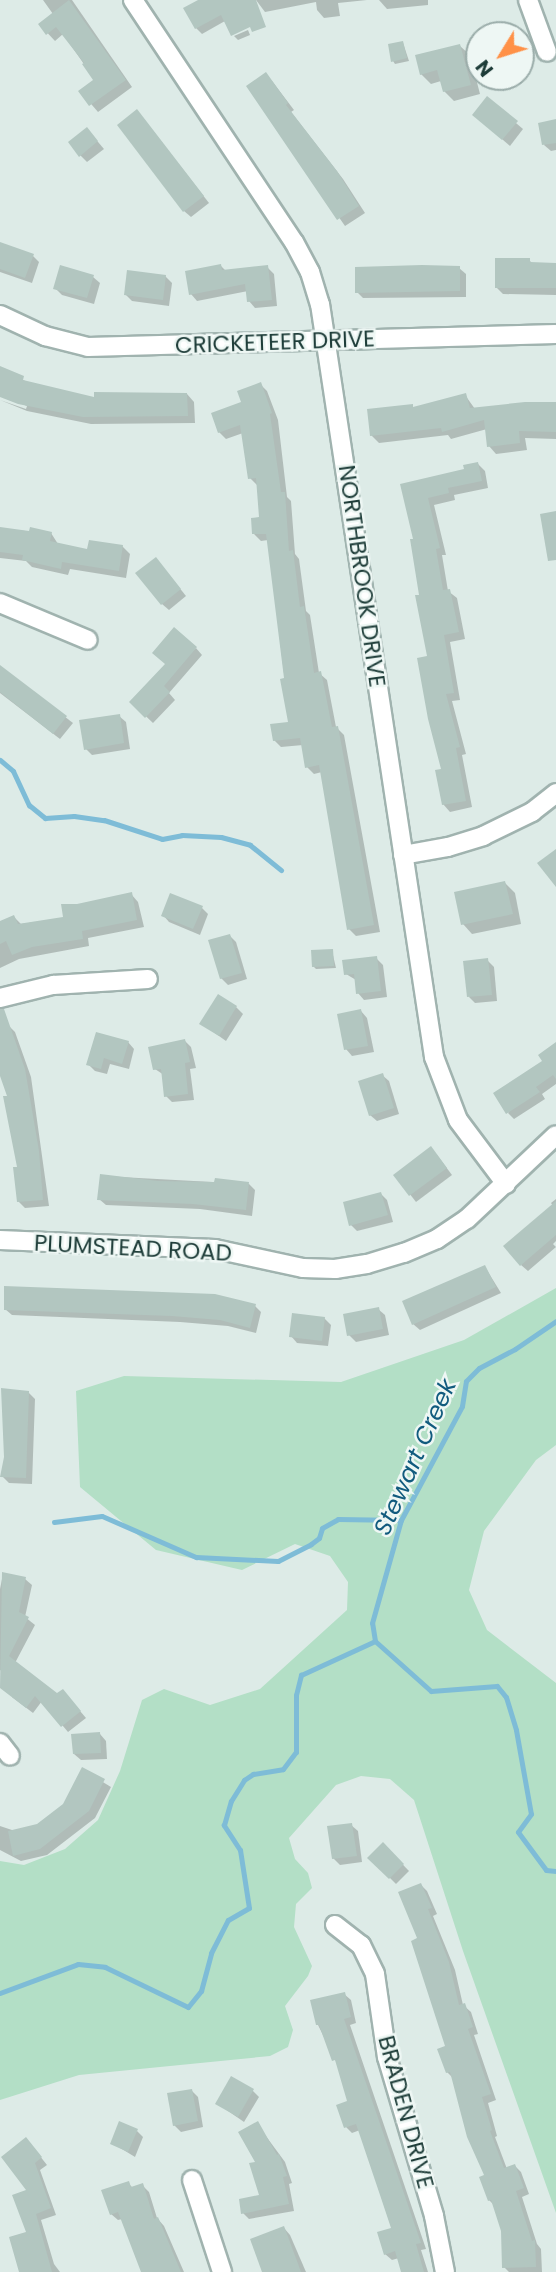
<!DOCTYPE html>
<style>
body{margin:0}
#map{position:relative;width:556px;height:2272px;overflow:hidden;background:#ddebe7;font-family:Poppins,sans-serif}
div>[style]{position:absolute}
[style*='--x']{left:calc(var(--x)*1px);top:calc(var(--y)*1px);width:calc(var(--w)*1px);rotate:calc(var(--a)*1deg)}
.green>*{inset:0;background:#b3dfc6}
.shadow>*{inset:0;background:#0003}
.stream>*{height:5px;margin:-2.5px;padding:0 2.5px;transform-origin:2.5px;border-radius:2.5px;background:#7ebcd7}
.building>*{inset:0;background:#b2c6c0}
.roads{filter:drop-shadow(2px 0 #a0b3af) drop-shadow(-2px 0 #a0b3af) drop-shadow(0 2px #a0b3af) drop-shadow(0 -2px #a0b3af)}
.minor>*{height:18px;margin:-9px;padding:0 9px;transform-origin:9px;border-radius:9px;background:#fff}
span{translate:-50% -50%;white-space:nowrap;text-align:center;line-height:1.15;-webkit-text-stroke:5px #eef7f4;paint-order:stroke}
.street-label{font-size:23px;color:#1d3c38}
.water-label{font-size:24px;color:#115b7e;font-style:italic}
.north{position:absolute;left:465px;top:21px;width:70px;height:70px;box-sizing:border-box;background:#eef7f4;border:2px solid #9aaca9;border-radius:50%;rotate:232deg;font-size:19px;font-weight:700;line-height:28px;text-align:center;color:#1d3c38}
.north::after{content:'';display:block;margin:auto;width:24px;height:32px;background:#ff9147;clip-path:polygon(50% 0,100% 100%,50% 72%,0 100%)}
</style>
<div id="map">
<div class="green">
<i style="clip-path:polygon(556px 1288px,556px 1445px,536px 1460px,484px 1531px,469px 1590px,487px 1630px,556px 1683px,556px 2213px,463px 1951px,414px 1800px,390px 1779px,361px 1776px,336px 1785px,289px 1838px,295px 1859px,308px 1873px,312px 1888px,296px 1904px,294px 1927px,312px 1966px,308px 1976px,285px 2006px,293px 2030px,288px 2047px,270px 2056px,79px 2075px,0 2100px,0 1861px,24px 1865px,65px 1849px,98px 1820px,120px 1771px,142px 1700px,164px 1689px,210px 1705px,260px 1689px,347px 1610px,348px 1582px,330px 1556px,295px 1544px,242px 1570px,156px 1550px,80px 1487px,76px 1391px,124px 1376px,341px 1382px,464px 1340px)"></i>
</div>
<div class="shadow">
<i style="clip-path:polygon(43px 0,72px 0,132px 87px,98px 112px,80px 91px,95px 80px,63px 34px,55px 41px,40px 25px,53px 14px)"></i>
<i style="clip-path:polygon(203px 0,231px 0,225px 21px,202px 34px,196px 28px)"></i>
<i style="clip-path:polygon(256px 0,367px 0,338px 3px,340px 16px,324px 18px,317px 10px,316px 2px,265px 12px)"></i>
<i style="clip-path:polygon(379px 0,428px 0,428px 5px,387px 9px)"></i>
<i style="clip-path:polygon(248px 30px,250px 35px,238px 40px,234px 36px)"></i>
<i style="clip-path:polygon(403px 43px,409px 61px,395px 64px,393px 61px)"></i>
<i style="clip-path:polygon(460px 46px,470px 55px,480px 94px,454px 101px,444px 91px,441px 81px,431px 84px,421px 74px)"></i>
<i style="clip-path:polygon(272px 81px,294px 110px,291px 112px,343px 179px,365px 213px,345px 226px,248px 87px)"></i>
<i style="clip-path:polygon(488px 99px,523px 129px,510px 146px,481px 121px)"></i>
<i style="clip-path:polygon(143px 118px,209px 203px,191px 217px,184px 211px)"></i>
<i style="clip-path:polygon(556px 121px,556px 150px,551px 151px,544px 145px)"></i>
<i style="clip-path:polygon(93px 136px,104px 149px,87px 162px,80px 155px)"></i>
<i style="clip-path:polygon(0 244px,33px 256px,39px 262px,32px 283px,0 272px)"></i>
<i style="clip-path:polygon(529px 260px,533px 264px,556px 264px,556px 295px,503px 294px,496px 287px)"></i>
<i style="clip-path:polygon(221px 266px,226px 271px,267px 267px,274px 274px,277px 306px,255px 308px,249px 301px,248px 291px,197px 301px,191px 294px)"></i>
<i style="clip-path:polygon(459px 268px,466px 274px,466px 297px,363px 298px,357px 292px)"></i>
<i style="clip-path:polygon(165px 276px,172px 283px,169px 306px,132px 301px,126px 295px)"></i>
<i style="clip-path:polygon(93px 277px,100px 283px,94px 304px,62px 295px,55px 288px)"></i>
<i style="clip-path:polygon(0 368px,29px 383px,96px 399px,187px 394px,194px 402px,195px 423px,91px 424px,27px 411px,0 400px,26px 409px,27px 406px,0 395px)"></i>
<i style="clip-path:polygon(260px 384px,267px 391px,278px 420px,287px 497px,291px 501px,295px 554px,299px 559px,306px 611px,310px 615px,319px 673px,327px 680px,336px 727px,344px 735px,380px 932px,356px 936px,349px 929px,322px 772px,314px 774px,307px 767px,303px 745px,281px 747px,274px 740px,290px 724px,268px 540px,261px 541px,254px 534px,261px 519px,257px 485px,250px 478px,243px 433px,226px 439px,219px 432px)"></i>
<i style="clip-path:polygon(465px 395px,475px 409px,556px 404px,556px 439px,525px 438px,527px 450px,496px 454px,489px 446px,487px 429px,451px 439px,448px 435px,379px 443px,371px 435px,412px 406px,415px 409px)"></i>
<i style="clip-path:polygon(478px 464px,485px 471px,488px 488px,454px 495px,455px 500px,434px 505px,446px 555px,442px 555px,448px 591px,457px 598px,465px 639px,450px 642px,460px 700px,452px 701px,466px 754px,462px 755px,472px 807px,450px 812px,443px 804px,443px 770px,416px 540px,402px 486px,466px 470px)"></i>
<i style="clip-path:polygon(0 529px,51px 533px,58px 544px,89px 551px,122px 546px,130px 554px,126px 578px,70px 569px,68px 575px,32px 567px,26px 561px,0 558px)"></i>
<i style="clip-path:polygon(162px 566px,186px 596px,169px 610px,162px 604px)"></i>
<i style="clip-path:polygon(196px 648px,202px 655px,169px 693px,175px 700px,153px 723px,131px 702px)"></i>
<i style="clip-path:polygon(0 667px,73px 723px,60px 739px,0 693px)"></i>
<i style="clip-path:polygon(119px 716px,126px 722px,130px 749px,92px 755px,86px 749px)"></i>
<i style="clip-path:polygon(505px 883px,515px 893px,521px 924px,472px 934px,463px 924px)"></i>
<i style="clip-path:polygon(131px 894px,138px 902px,144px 927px,88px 938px,89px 946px,19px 959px,0 968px,0 923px,14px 917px,21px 924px,65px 918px)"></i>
<i style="clip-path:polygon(202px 908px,208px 914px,200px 935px,169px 922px,163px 915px)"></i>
<i style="clip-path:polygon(230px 936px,236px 942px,247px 979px,228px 985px,221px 978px)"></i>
<i style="clip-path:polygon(332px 951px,336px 968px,316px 969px,313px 966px)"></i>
<i style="clip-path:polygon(376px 958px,383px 965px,387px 997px,364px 1000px,358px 993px,356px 980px,346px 974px)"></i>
<i style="clip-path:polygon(487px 960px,494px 967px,497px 1001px,475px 1003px,469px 997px)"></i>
<i style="clip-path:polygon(236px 1007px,243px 1014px,226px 1041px,202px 1024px)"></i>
<i style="clip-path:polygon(361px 1011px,367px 1018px,374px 1052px,352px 1056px,346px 1049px)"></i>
<i style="clip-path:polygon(8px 1025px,15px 1032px,31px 1077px,49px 1206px,25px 1208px,18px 1201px,19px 1168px,9px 1097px,0 1071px,0 1028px)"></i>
<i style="clip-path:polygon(184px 1040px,191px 1047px,196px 1068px,190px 1069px,194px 1100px,172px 1102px,166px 1096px,164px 1075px,155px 1069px)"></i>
<i style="clip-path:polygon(128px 1042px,134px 1049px,129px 1069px,110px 1064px,107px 1074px,95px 1071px,88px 1064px)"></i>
<i style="clip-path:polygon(556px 1043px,556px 1084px,542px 1094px,545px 1099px,514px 1119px,508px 1113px)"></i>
<i style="clip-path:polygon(382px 1075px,389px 1081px,399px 1114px,377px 1121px,370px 1115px)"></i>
<i style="clip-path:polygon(437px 1155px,452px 1175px,416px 1202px,395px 1175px)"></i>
<i style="clip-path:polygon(102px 1176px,249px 1184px,255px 1190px,252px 1216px,200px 1209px,106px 1205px,99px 1199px)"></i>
<i style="clip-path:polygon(381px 1194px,387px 1200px,393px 1222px,357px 1231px,351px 1225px)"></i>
<i style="clip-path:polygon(556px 1199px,556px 1241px,553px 1244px,556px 1247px,528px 1271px,521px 1265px,553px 1206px,551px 1203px)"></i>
<i style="clip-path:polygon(485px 1267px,501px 1293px,420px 1330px,413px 1324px)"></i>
<i style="clip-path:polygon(255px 1306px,261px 1312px,256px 1333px,228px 1326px,180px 1322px,12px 1315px,5px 1309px)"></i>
<i style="clip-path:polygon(378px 1309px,385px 1315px,389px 1335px,356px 1342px,349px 1335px)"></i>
<i style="clip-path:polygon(324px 1318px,331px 1325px,328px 1346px,297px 1343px,291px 1336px)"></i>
<i style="clip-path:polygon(2px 1390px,28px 1392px,35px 1399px,32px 1484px,9px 1483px,2px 1476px,5px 1457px)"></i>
<i style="clip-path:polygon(3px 1574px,25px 1579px,32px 1585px,25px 1617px,35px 1625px,15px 1663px,57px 1695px,69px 1698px,86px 1718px,68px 1732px,42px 1701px,33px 1713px,12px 1697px,15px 1679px,0 1670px,0 1589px)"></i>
<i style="clip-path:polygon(100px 1734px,106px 1741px,107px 1759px,81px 1760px,74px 1754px)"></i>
<i style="clip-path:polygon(83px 1770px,111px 1787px,95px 1818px,47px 1855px,21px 1861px,0 1850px,0 1826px,15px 1831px,38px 1826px,64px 1805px)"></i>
<i style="clip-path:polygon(351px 1825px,358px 1831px,362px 1862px,340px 1865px,333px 1858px)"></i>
<i style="clip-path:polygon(383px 1844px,409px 1871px,396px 1884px,370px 1858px)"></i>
<i style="clip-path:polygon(421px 1885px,427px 1891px,437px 1914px,433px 1916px,455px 1970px,463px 2005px,471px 2012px,478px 2034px,474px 2035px,496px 2100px,488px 2103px,497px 2136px,495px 2137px,507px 2169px,515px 2166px,521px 2172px,529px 2194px,522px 2197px,537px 2244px,541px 2249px,542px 2272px,509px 2272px,504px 2267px,503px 2230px,495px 2206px,489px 2200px,486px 2176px,453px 2078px,447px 2072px,447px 2047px,420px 1939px)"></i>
<i style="clip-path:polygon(344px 1994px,351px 2000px,356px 2023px,350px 2025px,426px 2249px,421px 2250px,428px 2272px,403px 2272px,399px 2258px,392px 2260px,385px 2254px,393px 2229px,360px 2130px,352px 2133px,346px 2127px,350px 2102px,338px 2065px,318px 2025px)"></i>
<i style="clip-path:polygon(252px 2090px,259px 2097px,244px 2122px,218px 2104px)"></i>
<i style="clip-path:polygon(192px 2091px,198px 2097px,203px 2127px,181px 2132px,174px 2125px)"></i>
<i style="clip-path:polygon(257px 2124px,285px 2162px,292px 2183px,289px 2184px,294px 2211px,249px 2219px,243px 2213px,261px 2196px)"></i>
<i style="clip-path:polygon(137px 2131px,143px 2137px,135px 2157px,112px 2143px)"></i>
<i style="clip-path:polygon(32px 2146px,47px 2165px,40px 2170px,56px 2215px,41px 2220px,54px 2264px,60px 2272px,21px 2272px,28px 2233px)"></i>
<i style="clip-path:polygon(128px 2183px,133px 2188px,142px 2185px,149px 2192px,157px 2218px,164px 2226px,184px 2272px,142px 2272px,122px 2219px,118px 2220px,111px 2214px)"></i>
<i style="clip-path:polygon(284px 2228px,290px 2235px,306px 2272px,265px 2272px)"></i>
</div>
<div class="stream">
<i style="--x:0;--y:760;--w:17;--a:40"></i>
<i style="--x:13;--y:771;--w:38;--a:65"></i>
<i style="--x:29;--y:805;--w:21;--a:39"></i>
<i style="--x:45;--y:818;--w:29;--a:-4"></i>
<i style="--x:74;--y:816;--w:30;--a:8"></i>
<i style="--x:104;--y:820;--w:61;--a:18.1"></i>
<i style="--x:162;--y:839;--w:20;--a:-11"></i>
<i style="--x:182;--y:835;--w:39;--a:3"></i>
<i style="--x:221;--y:837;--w:30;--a:15"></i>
<i style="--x:250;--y:845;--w:40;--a:39"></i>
<i style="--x:54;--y:1522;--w:48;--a:-7.1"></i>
<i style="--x:102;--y:1516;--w:103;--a:23.6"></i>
<i style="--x:196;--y:1557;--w:82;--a:2.8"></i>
<i style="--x:278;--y:1561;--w:37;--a:-27"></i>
<i style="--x:311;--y:1544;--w:10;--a:-37"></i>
<i style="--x:319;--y:1538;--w:10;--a:-73"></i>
<i style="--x:322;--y:1528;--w:18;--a:-29"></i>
<i style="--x:338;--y:1519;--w:63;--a:0.9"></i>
<i style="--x:375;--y:1641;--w:18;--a:-99"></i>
<i style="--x:372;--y:1623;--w:107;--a:-74.3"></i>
<i style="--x:401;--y:1520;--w:129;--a:-61.8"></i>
<i style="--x:462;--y:1406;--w:25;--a:-81"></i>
<i style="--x:466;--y:1381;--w:18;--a:-45"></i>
<i style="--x:479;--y:1368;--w:41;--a:-27.8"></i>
<i style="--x:515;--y:1349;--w:50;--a:-34.3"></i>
<i style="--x:375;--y:1641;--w:75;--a:41.8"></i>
<i style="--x:431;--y:1691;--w:66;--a:-4.3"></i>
<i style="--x:497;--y:1686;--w:14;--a:51"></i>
<i style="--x:506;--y:1697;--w:34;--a:73"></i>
<i style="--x:516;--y:1730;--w:85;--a:79.9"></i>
<i style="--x:531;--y:1814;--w:22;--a:126"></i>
<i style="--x:518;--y:1832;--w:47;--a:53.6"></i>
<i style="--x:546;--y:1870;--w:10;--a:6"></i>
<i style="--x:0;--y:1993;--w:83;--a:-20.4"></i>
<i style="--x:78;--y:1964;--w:27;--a:6"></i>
<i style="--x:105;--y:1967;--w:92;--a:25.7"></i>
<i style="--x:188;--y:2007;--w:21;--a:-51"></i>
<i style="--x:201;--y:1991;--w:39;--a:-75"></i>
<i style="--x:211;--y:1953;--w:37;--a:-63"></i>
<i style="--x:228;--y:1920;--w:24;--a:-30"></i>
<i style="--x:249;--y:1908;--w:59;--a:-98.8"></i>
<i style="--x:240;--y:1850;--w:30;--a:-123"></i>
<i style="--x:224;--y:1825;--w:25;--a:-74"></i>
<i style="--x:231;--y:1801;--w:25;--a:-58"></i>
<i style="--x:244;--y:1780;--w:11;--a:-34"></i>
<i style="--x:253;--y:1774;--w:30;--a:-9"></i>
<i style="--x:283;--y:1769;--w:21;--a:-53"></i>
<i style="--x:296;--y:1752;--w:57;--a:-90"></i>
<i style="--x:296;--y:1695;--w:21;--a:-76"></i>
<i style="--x:301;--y:1675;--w:81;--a:-24.7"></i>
</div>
<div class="building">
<i style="clip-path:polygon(69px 0,126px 80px,89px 106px,78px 91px,93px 80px,82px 64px,84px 63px,56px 27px,46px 35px,38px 24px)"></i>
<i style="clip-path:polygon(198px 0,256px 0,266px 27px,252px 32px,250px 27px,231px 36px,221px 15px,195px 29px,183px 8px)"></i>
<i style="clip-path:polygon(403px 41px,407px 58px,391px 62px,388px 44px)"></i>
<i style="clip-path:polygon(460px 44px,471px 85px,443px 92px,437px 70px,420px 75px,415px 55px)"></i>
<i style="clip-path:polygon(266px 72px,288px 103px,286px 105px,337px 171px,359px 206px,337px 220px,246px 86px)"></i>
<i style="clip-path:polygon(487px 96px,518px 121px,502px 140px,472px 115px)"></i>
<i style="clip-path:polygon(137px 109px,204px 196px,183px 212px,117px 125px)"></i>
<i style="clip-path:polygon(556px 119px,556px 143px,542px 145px,538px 123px)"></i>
<i style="clip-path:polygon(87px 127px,98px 141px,79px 157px,68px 142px)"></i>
<i style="clip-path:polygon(0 242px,34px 254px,25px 278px,0 269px)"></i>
<i style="clip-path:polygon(495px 258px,530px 258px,530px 262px,556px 263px,556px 288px,495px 288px)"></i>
<i style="clip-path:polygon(221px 264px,222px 270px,268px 265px,272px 300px,247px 302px,245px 284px,189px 295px,185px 271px)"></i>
<i style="clip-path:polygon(60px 265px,94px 275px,87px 298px,53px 289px)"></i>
<i style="clip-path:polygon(422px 265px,460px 266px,460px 291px,355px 293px,355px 267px)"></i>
<i style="clip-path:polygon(127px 270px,166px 275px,163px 300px,124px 295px)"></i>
<i style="clip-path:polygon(0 366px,24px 376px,23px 380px,94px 397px,94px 392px,187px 393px,188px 416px,83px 417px,18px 404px,0 397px)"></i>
<i style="clip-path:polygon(261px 382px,272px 413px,270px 414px,281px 492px,285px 492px,289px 551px,293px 550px,300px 607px,304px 606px,314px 673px,321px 671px,332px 727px,338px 726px,374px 925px,347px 930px,319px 765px,305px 768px,300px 738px,273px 741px,270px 724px,288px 722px,280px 679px,284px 678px,266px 534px,252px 534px,251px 518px,259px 517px,256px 478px,248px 479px,240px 425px,218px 433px,211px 413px,241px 402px,237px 391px)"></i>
<i style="clip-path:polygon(466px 393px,470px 408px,525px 402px,556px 402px,556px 432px,519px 431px,520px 443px,487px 447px,484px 420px,442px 432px,441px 428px,370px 436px,367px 409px,413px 404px,413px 407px)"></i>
<i style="clip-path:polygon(478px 462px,482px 481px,448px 488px,449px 493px,428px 498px,440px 548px,436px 549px,443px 590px,450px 589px,459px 632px,444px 635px,454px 693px,446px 694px,460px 747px,456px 748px,466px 801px,442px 805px,435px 770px,441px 769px,428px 719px,417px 658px,427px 656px,415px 595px,419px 595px,410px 539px,413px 539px,400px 484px,464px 469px,463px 465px)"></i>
<i style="clip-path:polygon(556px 511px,556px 560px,548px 561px,540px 514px)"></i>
<i style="clip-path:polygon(0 527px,29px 531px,30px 527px,52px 532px,50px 541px,87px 549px,89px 540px,123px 545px,119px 571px,62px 562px,61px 569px,22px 560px,23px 555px,0 552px)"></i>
<i style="clip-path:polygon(156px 557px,181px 589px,161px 605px,135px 573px)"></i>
<i style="clip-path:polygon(174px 627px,197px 647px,164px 686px,170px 692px,145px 718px,129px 702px,165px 664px,152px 653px)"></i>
<i style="clip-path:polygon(0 665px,67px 716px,53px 734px,0 692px)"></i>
<i style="clip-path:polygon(120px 714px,124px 743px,84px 750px,79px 720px)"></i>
<i style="clip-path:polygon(556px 849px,556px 887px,537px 863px)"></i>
<i style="clip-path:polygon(505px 881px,513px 914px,461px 925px,454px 892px)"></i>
<i style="clip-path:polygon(132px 892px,137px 920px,82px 931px,83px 939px,32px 947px,12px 955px,6px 941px,0 944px,0 921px,14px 915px,18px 924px,63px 917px,61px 904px,77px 904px)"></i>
<i style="clip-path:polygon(170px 893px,203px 906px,193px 929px,161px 916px)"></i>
<i style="clip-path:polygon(230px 934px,242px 973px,220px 979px,208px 940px)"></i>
<i style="clip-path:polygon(333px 949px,334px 966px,312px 967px,311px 950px)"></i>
<i style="clip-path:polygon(377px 956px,381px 991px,356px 994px,354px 974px,344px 975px,342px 960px)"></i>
<i style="clip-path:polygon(488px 958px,492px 995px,467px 997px,463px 961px)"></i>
<i style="clip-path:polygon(218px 994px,237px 1006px,219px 1036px,199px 1024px)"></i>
<i style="clip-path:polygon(0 1009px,4px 1009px,25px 1069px,39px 1151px,43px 1200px,17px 1202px,13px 1167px,17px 1167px,3px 1096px,7px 1096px,0 1076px)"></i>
<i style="clip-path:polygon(361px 1009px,368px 1046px,344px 1050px,337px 1014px)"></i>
<i style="clip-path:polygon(96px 1032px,129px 1041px,122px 1064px,104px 1058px,101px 1069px,86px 1065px)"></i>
<i style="clip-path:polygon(185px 1039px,190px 1062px,185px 1063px,188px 1094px,164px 1097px,161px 1069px,153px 1070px,148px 1047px)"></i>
<i style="clip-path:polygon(556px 1042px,556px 1079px,553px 1075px,536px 1087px,540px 1092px,506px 1114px,493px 1093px,542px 1061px,538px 1055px)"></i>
<i style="clip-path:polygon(383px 1073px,394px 1108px,369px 1116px,358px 1081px)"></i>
<i style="clip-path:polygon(431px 1146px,447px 1168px,409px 1196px,393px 1175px)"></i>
<i style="clip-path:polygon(100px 1174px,158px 1181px,214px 1182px,215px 1178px,249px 1182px,246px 1210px,193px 1204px,97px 1200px)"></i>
<i style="clip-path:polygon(381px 1192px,388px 1215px,349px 1226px,343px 1202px)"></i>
<i style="clip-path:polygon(556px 1201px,556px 1235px,520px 1266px,503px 1246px)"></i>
<i style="clip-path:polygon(485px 1265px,496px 1287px,412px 1325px,402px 1301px)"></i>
<i style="clip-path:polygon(4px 1286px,215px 1294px,256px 1304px,250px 1328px,220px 1320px,172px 1316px,4px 1310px)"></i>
<i style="clip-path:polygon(379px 1307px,383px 1329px,347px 1336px,343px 1314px)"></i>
<i style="clip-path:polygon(292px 1313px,325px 1317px,322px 1341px,289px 1337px)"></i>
<i style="clip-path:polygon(1px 1388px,29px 1391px,26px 1478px,0 1477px,4px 1457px)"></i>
<i style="clip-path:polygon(2px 1572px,26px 1577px,19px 1612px,29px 1617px,9px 1656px,57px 1693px,63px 1689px,81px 1711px,61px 1727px,35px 1696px,26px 1708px,0 1688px)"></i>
<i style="clip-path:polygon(100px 1732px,101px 1753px,73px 1754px,71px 1734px)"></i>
<i style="clip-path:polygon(82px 1767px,105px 1779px,89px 1811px,40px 1849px,13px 1856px,8px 1831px,37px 1824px,63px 1804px)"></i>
<i style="clip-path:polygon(352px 1823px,357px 1856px,332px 1859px,327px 1826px)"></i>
<i style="clip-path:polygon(383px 1842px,404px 1864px,389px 1879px,367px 1858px)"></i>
<i style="clip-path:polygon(421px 1883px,432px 1908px,428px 1909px,449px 1962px,459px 2005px,465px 2003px,473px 2027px,468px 2029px,491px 2094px,482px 2097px,492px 2130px,490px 2131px,504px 2168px,515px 2164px,524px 2188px,516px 2191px,532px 2241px,535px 2240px,536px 2267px,502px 2268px,501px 2231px,491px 2200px,488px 2201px,479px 2177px,484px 2175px,467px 2137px,450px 2072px,446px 2073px,437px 2049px,445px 2046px,411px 1941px,417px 1938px,398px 1892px)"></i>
<i style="clip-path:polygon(345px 1992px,351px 2017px,344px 2019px,421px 2243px,416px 2244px,424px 2272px,401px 2272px,395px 2251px,384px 2255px,377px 2232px,391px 2228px,380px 2195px,356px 2124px,344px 2128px,336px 2105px,347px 2101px,335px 2060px,332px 2061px,319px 2025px,316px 2025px,310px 2000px)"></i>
<i style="clip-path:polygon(231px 2076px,254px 2089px,238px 2117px,215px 2104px)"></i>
<i style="clip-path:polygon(192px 2089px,198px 2121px,173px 2126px,167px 2093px)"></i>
<i style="clip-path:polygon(119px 2121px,138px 2129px,128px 2152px,110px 2144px)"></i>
<i style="clip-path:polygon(258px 2121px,277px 2155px,279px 2154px,287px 2176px,283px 2177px,289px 2204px,241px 2214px,239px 2199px,259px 2195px,249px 2163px,255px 2162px,238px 2132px)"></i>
<i style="clip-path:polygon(26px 2137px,42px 2157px,35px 2163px,51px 2208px,36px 2214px,52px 2272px,19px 2272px,9px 2237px,26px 2232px,12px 2195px,26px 2190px,1px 2157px)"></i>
<i style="clip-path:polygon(129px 2181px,131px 2187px,143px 2183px,154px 2219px,158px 2217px,181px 2272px,141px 2272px,118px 2212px,110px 2215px,101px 2190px)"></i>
<i style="clip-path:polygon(284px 2226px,301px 2272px,262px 2272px,250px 2239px)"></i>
</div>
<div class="roads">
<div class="minor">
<i style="--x:133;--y:0;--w:291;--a:56.4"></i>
<i style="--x:294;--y:242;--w:34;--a:62"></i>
<i style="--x:310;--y:272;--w:34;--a:73"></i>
<i style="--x:320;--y:304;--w:762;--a:81.39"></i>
<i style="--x:434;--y:1057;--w:67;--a:69.1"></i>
<i style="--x:458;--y:1120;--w:80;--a:53.1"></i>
<i style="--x:528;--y:0;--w:55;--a:69.9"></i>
<i style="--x:0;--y:315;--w:50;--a:25"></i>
<i style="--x:45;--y:336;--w:44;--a:14.3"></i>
<i style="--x:88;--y:347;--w:468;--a:-1.6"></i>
<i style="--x:0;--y:603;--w:95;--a:22.8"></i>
<i style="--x:403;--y:855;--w:46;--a:-10.1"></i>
<i style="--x:448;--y:847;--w:37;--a:-17"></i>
<i style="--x:483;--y:836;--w:55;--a:-26.1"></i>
<i style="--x:532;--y:812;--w:31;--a:-38"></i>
<i style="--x:0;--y:998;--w:55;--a:-13.8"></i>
<i style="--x:53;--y:985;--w:95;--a:-3.6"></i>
<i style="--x:0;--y:1240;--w:215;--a:2.4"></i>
<i style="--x:215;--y:1249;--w:90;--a:12.2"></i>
<i style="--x:303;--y:1268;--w:32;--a:2"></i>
<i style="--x:335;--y:1269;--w:32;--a:-9"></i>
<i style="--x:367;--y:1264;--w:39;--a:-17"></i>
<i style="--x:404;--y:1253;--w:36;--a:-23"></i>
<i style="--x:437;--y:1239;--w:36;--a:-34"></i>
<i style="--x:467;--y:1219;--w:122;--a:-43.3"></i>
<i style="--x:0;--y:1743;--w:16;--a:52"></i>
<i style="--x:335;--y:1925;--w:33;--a:38"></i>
<i style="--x:361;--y:1945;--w:32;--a:64"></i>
<i style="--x:375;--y:1974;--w:84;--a:81.8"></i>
<i style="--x:387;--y:2057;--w:166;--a:73.5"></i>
<i style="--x:434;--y:2216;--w:57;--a:78.9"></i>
<i style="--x:192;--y:2180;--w:97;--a:71.9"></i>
</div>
</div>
<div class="street-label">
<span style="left:275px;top:342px;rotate:-2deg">CRICKETEER DRIVE</span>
<span style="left:362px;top:576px;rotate:82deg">NORTHBROOK DRIVE</span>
<span style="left:133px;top:1248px;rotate:3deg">PLUMSTEAD ROAD</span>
<span style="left:406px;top:2112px;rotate:75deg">BRADEN DRIVE</span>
</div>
<div class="water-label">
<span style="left:415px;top:1457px;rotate:-66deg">Stewart Creek</span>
</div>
<div class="north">N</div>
</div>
